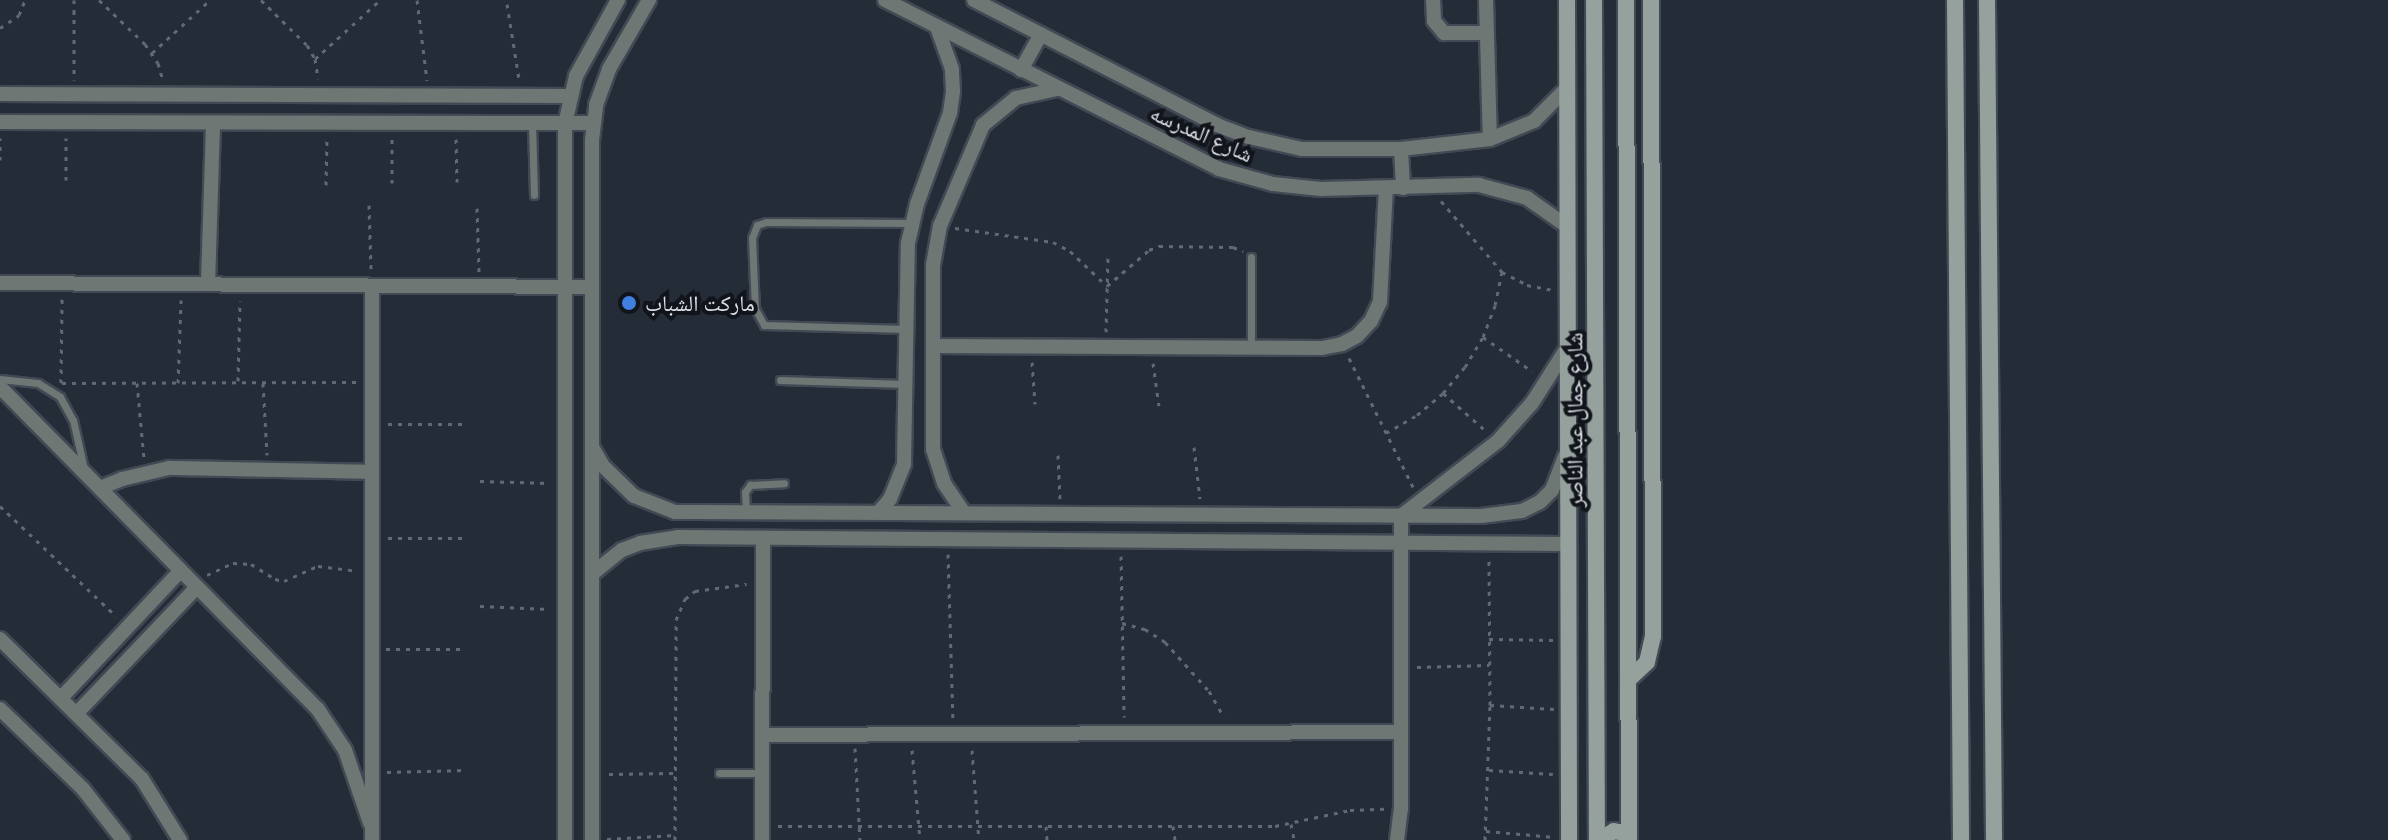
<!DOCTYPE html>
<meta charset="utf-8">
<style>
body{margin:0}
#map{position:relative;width:2388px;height:840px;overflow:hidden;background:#242c38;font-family:"IBM Plex Serif","Noto Naskh Arabic",serif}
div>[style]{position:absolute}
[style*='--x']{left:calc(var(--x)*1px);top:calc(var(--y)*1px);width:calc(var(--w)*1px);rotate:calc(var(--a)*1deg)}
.path>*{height:3px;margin-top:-1.5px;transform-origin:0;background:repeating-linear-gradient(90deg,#626974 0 4px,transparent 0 10px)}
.roads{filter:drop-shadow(2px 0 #424954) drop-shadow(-2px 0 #424954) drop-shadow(0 2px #424954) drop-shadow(0 -2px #424954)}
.lane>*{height:7px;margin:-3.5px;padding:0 3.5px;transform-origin:3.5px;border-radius:3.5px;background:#6f7774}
.street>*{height:14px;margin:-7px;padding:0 7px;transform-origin:7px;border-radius:7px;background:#6f7774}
.secondary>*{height:16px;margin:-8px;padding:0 8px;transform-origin:8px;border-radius:8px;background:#94a19c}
.dots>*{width:22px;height:22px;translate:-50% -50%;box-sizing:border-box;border:4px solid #11141a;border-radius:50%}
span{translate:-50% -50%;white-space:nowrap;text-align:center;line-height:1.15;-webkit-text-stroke:8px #11141a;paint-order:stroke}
.street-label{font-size:22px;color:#dde2ea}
.poi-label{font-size:22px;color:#dde2ea}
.left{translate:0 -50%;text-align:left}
</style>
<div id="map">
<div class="path">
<i style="--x:74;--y:0;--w:80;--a:90"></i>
<i style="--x:99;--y:0;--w:64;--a:43.7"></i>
<i style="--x:145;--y:44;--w:23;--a:56"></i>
<i style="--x:158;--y:63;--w:18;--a:74"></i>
<i style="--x:261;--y:0;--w:64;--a:44.4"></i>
<i style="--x:307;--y:45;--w:16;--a:60"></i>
<i style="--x:315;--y:59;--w:20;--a:81"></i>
<i style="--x:417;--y:0;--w:81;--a:82.9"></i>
<i style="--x:507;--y:4;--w:76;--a:80.9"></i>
<i style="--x:0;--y:28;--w:23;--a:-34"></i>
<i style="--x:19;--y:15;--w:16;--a:-68"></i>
<i style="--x:152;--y:53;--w:79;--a:-42.4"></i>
<i style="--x:315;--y:59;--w:88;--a:-42.2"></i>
<i style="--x:456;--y:139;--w:43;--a:88.7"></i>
<i style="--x:0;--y:160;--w:22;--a:-90"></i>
<i style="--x:66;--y:180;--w:42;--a:-90"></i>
<i style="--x:392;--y:183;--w:44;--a:-90"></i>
<i style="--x:326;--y:185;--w:46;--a:-88.8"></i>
<i style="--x:1441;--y:201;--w:94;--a:49.3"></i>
<i style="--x:1502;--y:272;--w:28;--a:27"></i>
<i style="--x:1527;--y:285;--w:26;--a:11"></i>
<i style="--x:369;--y:205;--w:64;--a:88.2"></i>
<i style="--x:477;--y:208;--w:64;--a:88.2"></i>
<i style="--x:955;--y:228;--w:99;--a:8.1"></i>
<i style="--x:1053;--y:242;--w:19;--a:28"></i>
<i style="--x:1070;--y:251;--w:51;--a:43.4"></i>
<i style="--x:1107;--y:286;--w:55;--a:-40.6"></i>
<i style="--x:1149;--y:250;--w:11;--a:-22"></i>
<i style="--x:1159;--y:246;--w:74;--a:0.8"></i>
<i style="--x:1233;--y:247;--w:11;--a:22"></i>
<i style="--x:1106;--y:332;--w:76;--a:-88.5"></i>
<i style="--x:1483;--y:337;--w:60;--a:34.8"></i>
<i style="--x:1349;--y:358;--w:144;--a:63.6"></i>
<i style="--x:1032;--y:362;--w:42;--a:85.9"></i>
<i style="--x:1153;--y:363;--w:43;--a:82.1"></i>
<i style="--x:238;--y:381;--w:80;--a:-88.6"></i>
<i style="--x:61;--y:383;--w:84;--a:-89.3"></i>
<i style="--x:62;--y:383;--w:296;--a:-0.2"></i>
<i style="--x:137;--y:383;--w:76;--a:84.7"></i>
<i style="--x:178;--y:383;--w:83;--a:-87.9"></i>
<i style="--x:263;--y:383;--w:72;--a:86.8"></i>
<i style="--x:1443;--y:393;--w:56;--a:41.4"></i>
<i style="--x:388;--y:424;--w:75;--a:0"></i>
<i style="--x:1386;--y:433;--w:36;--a:-30"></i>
<i style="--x:1417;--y:415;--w:34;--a:-40"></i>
<i style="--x:1443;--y:393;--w:34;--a:-50"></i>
<i style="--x:1465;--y:367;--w:35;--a:-59"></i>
<i style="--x:1483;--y:337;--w:34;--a:-69"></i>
<i style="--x:1495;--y:305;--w:34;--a:-78"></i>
<i style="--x:1194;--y:447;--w:52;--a:83.4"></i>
<i style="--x:1058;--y:455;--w:44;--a:87.4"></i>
<i style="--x:480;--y:481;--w:69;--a:1.7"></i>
<i style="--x:0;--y:506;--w:160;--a:43.5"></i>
<i style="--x:388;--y:538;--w:78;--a:0"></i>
<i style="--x:948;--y:554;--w:165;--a:88.3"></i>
<i style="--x:1121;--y:556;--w:161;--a:88.9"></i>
<i style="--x:207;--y:575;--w:29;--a:-25"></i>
<i style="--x:233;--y:563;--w:18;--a:3"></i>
<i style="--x:251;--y:564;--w:28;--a:32"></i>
<i style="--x:275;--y:579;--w:9;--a:13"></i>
<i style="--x:284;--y:581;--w:37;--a:-24"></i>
<i style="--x:318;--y:566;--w:38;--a:7"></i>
<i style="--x:480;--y:606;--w:69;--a:2.5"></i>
<i style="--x:1122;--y:623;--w:24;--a:15"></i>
<i style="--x:1145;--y:629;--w:24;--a:33"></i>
<i style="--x:1165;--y:642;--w:66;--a:48.1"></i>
<i style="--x:1209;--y:691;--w:30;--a:60"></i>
<i style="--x:1489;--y:639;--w:64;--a:0.9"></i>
<i style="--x:386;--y:649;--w:80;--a:0"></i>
<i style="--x:1417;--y:667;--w:72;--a:-1.6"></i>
<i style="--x:1490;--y:705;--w:64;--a:3.6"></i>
<i style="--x:855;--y:748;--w:92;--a:86.9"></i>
<i style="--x:912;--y:750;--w:90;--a:84.9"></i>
<i style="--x:972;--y:750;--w:90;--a:85.6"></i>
<i style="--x:1489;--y:770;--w:64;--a:3.6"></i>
<i style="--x:387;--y:772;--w:80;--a:-1.4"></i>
<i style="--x:609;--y:774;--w:64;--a:-0.9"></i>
<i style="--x:1291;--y:824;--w:16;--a:79"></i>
<i style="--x:778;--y:826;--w:497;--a:0"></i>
<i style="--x:1275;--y:826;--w:77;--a:-12"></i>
<i style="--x:1350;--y:810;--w:35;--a:-2"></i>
<i style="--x:1046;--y:826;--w:14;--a:86"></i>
<i style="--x:1173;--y:826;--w:14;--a:82"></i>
<i style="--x:1486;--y:831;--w:68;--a:5"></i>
<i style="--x:607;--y:839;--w:68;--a:-3.4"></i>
<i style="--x:675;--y:840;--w:220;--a:-89.7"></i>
<i style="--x:676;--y:620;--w:23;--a:-67"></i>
<i style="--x:685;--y:599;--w:13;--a:-39"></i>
<i style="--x:695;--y:591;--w:52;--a:-7.7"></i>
<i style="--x:1485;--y:840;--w:135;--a:-87.9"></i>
<i style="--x:1490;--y:705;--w:145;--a:-90.4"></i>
</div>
<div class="roads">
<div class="lane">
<i style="--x:532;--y:124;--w:71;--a:88.4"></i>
<i style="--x:1251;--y:257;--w:89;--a:90"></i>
<i style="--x:906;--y:329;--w:142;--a:-178.4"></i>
<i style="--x:764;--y:325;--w:18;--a:-119"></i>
<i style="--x:755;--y:309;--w:71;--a:-92.4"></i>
<i style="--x:752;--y:238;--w:14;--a:-69"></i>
<i style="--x:757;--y:225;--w:9;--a:-18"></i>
<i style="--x:766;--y:222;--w:146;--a:0.4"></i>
<i style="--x:0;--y:379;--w:38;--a:6"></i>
<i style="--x:38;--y:383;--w:26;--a:32"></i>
<i style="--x:60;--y:397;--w:26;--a:61"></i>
<i style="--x:73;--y:420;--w:50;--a:77.3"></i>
<i style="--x:780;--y:380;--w:126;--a:1.8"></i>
<i style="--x:746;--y:512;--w:20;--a:-93"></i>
<i style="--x:745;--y:492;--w:9;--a:-54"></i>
<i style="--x:750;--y:485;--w:34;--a:-3"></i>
<i style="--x:719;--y:773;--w:42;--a:0"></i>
</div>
<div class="street">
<i style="--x:885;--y:0;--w:374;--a:26.8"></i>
<i style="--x:1219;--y:169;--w:56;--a:15.5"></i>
<i style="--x:1273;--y:184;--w:48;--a:5.9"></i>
<i style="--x:1321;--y:189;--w:158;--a:-1.5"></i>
<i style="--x:1479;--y:185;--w:50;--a:15.2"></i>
<i style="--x:1527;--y:198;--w:50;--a:35.3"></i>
<i style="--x:974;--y:0;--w:273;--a:27.2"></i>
<i style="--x:1217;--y:125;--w:34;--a:21"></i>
<i style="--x:1249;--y:137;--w:54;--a:12.8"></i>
<i style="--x:1302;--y:149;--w:99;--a:0"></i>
<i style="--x:1401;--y:149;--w:90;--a:-6.4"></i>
<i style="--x:1490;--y:139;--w:48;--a:-22.2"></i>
<i style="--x:1534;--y:121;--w:48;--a:-45"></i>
<i style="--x:1433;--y:0;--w:21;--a:87"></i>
<i style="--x:1434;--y:21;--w:16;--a:50"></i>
<i style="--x:1444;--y:33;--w:43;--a:0"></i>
<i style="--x:1486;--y:0;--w:139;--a:88.4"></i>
<i style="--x:1021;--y:70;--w:41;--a:-60.9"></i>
<i style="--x:0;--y:94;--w:570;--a:0.2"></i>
<i style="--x:0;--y:122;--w:593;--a:0.1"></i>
<i style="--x:1401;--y:149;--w:39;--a:87"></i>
<i style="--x:0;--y:283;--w:592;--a:0.39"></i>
<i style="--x:208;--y:284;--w:161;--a:-88.2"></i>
<i style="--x:933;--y:346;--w:389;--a:0.3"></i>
<i style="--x:1322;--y:348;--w:20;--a:-11"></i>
<i style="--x:1342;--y:344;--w:17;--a:-28"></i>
<i style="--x:1357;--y:336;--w:21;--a:-47"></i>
<i style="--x:1371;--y:321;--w:21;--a:-65"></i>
<i style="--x:1380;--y:302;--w:113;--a:-87"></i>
<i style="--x:0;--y:387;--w:451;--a:45.4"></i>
<i style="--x:317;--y:708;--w:50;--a:56.3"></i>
<i style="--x:345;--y:750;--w:77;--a:71.1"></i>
<i style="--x:592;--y:447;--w:22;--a:60"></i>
<i style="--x:603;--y:466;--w:43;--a:44.1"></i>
<i style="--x:634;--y:496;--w:44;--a:21.3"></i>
<i style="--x:675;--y:512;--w:22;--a:0"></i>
<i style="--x:697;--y:512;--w:784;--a:0.29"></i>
<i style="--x:1481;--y:516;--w:41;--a:-7"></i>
<i style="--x:1522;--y:511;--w:20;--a:-27"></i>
<i style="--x:1540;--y:502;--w:17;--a:-45"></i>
<i style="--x:1552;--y:490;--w:36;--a:-69"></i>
<i style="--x:100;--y:488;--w:24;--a:-22"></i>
<i style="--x:122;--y:479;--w:48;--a:-13.2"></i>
<i style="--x:169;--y:468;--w:203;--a:1.1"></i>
<i style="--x:878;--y:513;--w:18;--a:-49"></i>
<i style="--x:890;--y:499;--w:38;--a:-68"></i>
<i style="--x:904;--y:464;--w:221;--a:-89"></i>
<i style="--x:908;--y:243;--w:40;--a:-77"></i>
<i style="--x:917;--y:204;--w:97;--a:-70.1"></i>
<i style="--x:950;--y:113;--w:22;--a:-82"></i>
<i style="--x:953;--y:91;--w:22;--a:-93"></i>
<i style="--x:952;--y:69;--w:45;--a:-109.7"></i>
<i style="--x:964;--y:513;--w:36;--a:-124"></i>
<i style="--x:944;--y:483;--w:36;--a:-108"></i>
<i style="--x:933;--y:449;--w:184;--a:-90"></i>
<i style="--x:933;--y:265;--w:40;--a:-80"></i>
<i style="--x:940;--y:226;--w:110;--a:-66.9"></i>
<i style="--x:983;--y:125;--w:43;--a:-39.3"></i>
<i style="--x:1016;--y:98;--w:42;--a:-12.4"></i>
<i style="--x:592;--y:574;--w:38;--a:-39"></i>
<i style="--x:622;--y:550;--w:19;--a:-21"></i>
<i style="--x:640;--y:543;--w:38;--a:-9"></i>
<i style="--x:678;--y:537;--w:889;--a:0.45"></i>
<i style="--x:0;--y:639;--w:199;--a:44.6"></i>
<i style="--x:142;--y:779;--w:72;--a:58.1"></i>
<i style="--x:61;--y:698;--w:175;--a:-46.8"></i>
<i style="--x:0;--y:709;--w:115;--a:43.9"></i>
<i style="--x:83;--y:789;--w:65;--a:51.9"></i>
<i style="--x:77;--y:713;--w:174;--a:-46.4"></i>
<i style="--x:762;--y:735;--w:639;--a:-0.27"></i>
<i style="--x:372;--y:840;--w:554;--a:-90"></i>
<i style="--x:565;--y:840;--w:716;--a:-90"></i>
<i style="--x:565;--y:124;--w:49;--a:-77.1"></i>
<i style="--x:576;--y:76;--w:87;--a:-61.1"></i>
<i style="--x:592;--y:840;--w:700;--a:-90"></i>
<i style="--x:592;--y:140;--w:35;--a:-83"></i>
<i style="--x:596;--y:105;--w:38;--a:-70"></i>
<i style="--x:609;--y:69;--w:80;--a:-59.9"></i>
<i style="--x:762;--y:840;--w:302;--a:-89.8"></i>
<i style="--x:1397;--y:840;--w:31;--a:-83"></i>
<i style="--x:1401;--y:809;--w:293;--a:-90"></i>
<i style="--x:1401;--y:516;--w:123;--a:-37.7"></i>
<i style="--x:1498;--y:441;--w:51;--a:-48.2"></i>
<i style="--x:1532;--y:403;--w:69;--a:-57.5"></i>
</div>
<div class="secondary">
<i style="--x:1567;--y:0;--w:840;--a:89.86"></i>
<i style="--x:1594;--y:0;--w:840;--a:89.8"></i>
<i style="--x:1626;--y:0;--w:840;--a:89.8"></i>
<i style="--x:1955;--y:0;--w:840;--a:89.59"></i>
<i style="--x:1987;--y:0;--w:840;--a:89.52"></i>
<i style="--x:1628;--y:680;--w:26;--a:-43"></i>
<i style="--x:1647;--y:662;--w:27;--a:-77"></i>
<i style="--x:1653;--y:636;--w:636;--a:-90.18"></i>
<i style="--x:1599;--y:840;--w:17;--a:-31"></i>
<i style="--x:1614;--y:831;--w:15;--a:11"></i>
</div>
</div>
<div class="dots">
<i style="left:629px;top:303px;background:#3f7fe0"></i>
</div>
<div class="street-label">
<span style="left:1202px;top:133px;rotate:24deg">شارع المدرسه</span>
<span style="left:1574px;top:420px;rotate:-90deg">شارع جمال عبد الناصر</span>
</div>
<div class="poi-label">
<span class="left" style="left:645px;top:303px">ماركت الشباب</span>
</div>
</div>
